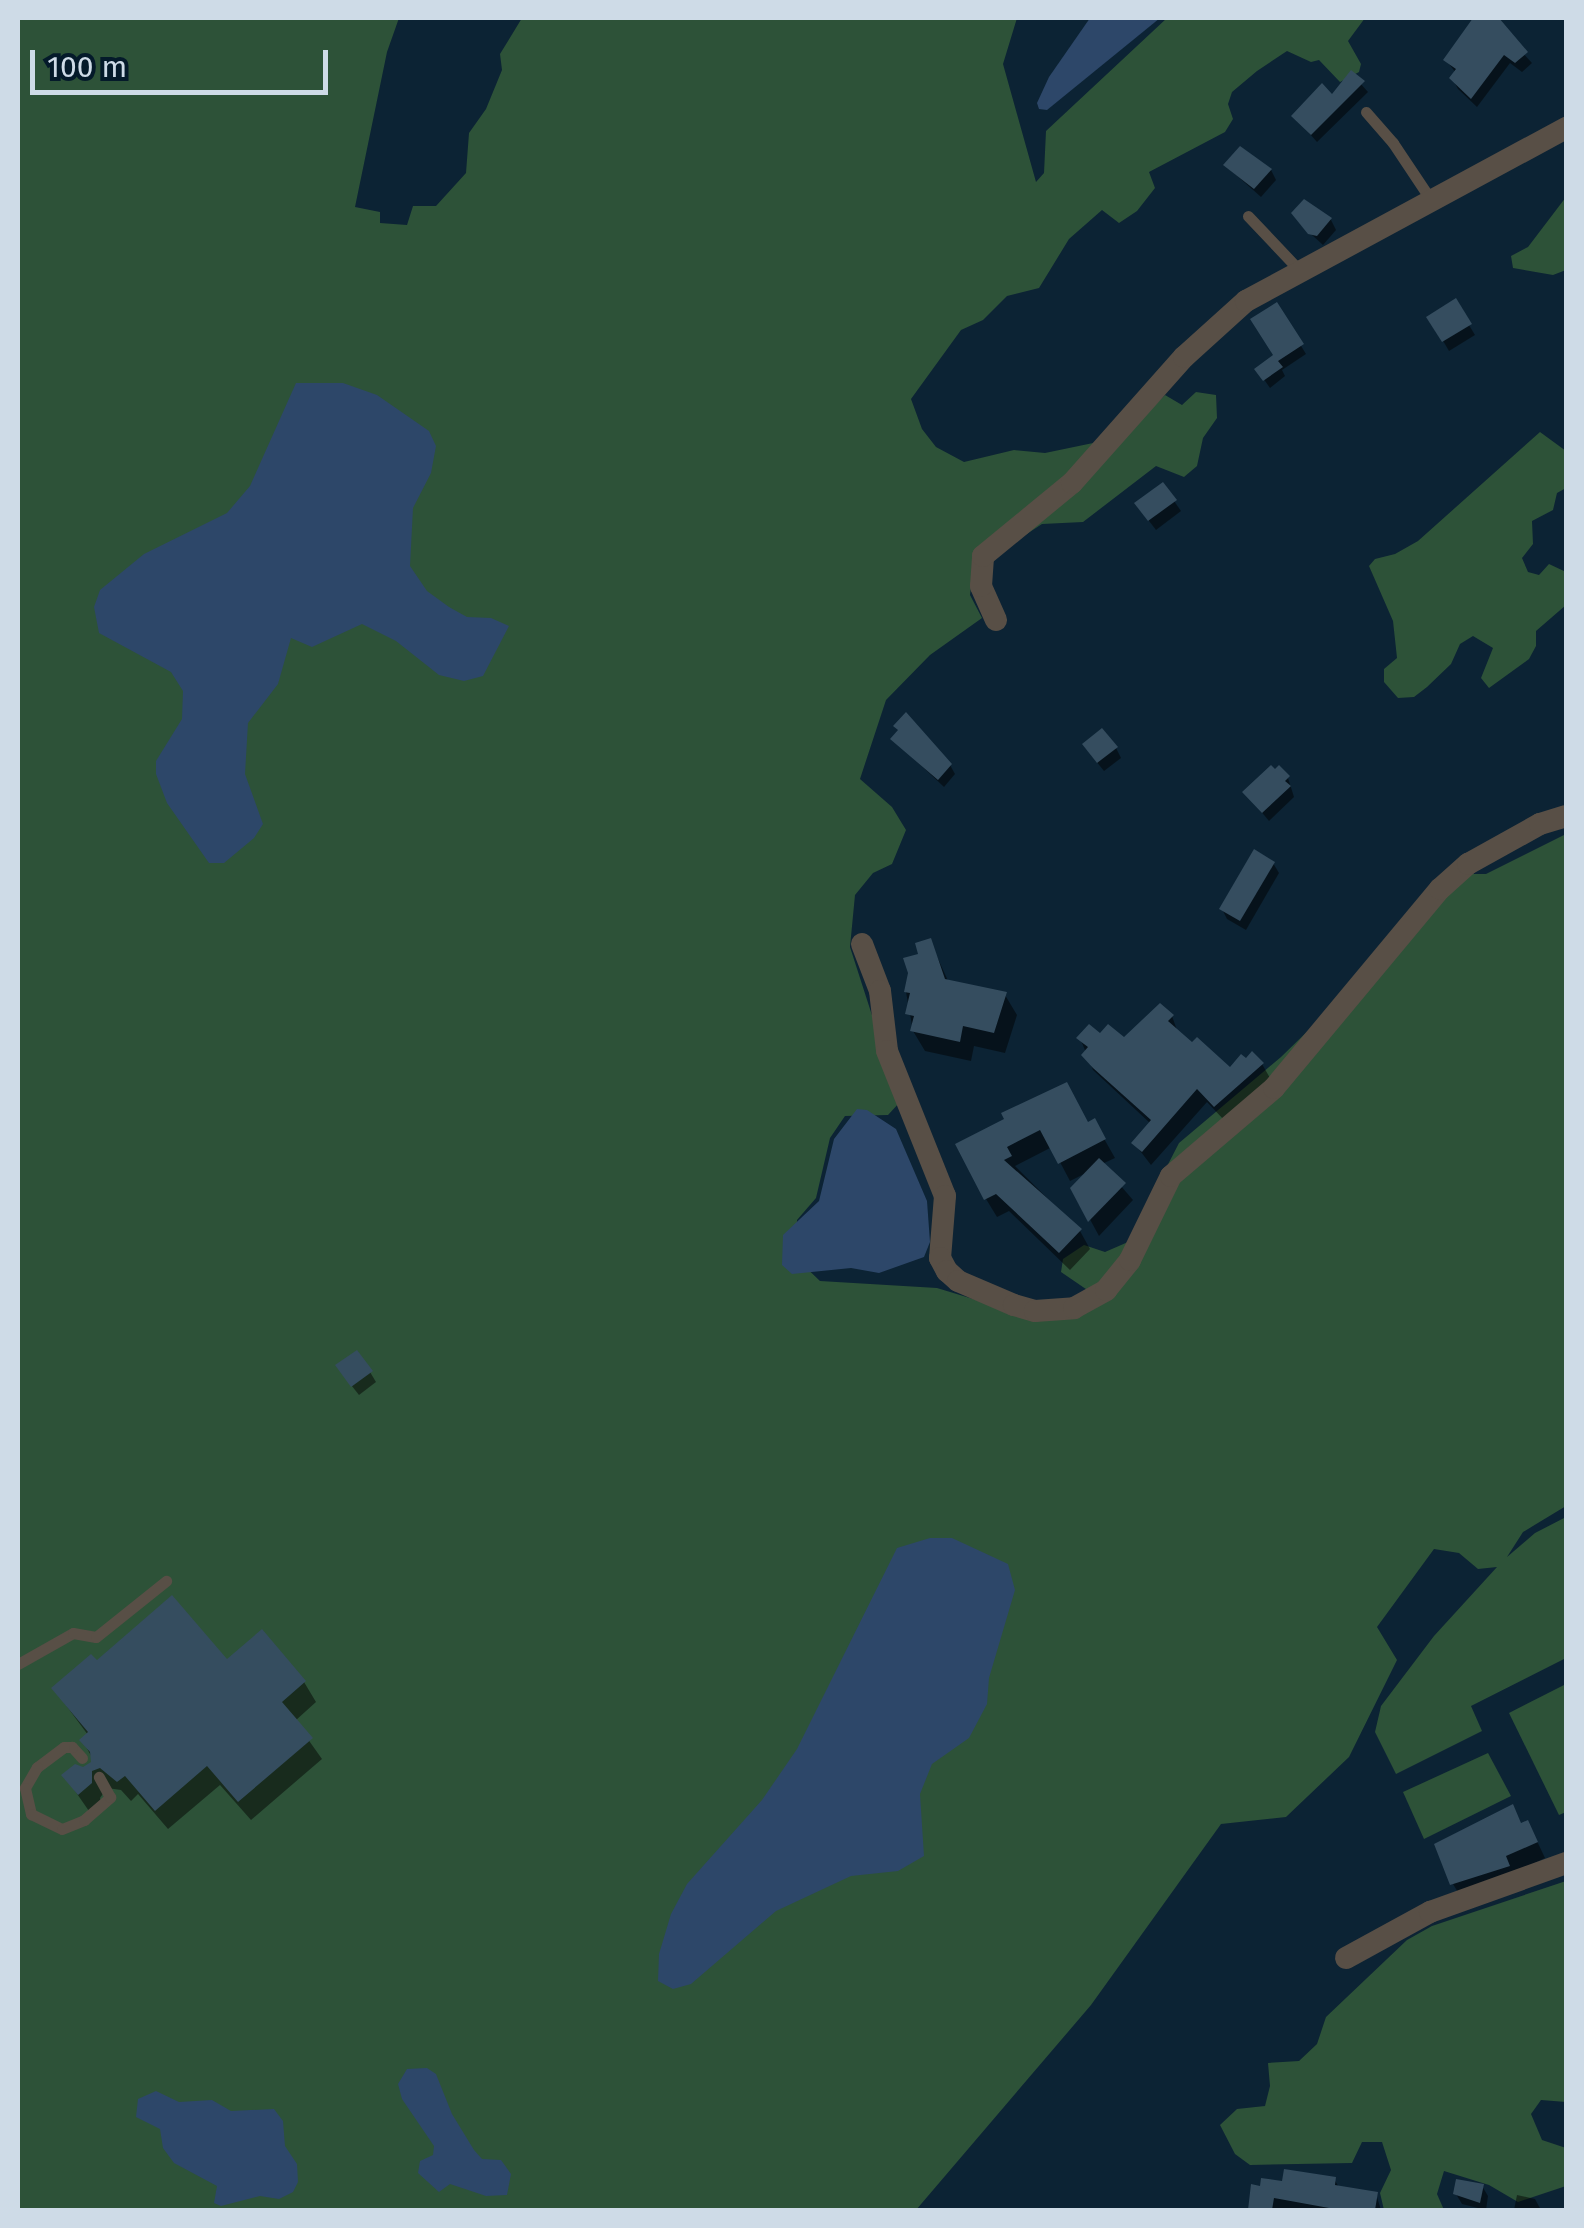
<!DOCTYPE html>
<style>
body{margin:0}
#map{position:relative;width:1584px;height:2228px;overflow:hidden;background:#0c2334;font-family:"Fira Sans",sans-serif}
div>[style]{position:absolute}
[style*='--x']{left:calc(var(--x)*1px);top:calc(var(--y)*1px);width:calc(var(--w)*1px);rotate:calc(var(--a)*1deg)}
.green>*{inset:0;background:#2d5238}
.water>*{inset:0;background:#2d4769}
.shadow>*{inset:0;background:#0007}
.building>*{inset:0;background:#354d5f}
.service>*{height:11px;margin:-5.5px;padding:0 5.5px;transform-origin:5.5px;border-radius:5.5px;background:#584f46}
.minor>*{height:22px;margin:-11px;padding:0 11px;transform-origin:11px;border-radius:11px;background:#584f46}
span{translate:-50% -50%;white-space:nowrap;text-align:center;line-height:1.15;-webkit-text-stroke:10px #041a2a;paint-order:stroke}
.frame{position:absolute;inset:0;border:20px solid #cedbe7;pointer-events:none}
.scale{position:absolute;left:30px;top:50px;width:298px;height:45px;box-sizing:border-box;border:5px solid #cedbe7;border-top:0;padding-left:12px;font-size:30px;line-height:35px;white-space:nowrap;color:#cedbe7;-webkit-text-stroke:8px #041a2a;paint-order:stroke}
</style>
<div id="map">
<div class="green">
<i style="clip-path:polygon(18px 18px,399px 18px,387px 52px,355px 207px,380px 212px,380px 223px,407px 225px,413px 206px,436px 206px,466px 173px,469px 133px,486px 109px,502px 70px,500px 54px,522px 18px,1017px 18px,1003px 64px,1036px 182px,1044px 173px,1046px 131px,1167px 18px,1365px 18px,1348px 41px,1361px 64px,1359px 72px,1340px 82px,1319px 60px,1311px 62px,1287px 51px,1257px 71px,1232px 92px,1228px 104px,1233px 119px,1225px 132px,1149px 172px,1155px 188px,1137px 211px,1119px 223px,1102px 210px,1069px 239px,1039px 288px,1007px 296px,983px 320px,961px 330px,911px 399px,922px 429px,936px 447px,964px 462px,1014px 450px,1045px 453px,1122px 437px,1165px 395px,1182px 405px,1196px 392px,1216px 395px,1217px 418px,1203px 438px,1197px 466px,1184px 477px,1156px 466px,1083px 522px,1042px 524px,973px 569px,970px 595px,982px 618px,930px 655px,886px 700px,860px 779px,892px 807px,906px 830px,892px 864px,873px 873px,855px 895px,850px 947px,900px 1102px,888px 1115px,845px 1116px,830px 1138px,816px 1198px,797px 1220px,796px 1258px,820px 1281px,937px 1288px,1006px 1309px,1099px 1298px,1061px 1272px,1063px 1259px,1084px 1245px,1105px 1252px,1128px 1242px,1179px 1143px,1281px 1057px,1469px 874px,1486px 874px,1566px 834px,1566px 1506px,1523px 1532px,1507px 1557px,1535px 1533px,1566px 1517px,1566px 1658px,1471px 1706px,1482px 1731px,1396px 1774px,1375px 1732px,1381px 1706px,1434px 1636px,1497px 1567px,1478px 1569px,1459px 1553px,1434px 1549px,1377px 1627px,1397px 1660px,1349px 1757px,1286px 1817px,1221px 1824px,1091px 2005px,916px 2210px,18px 2210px)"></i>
<i style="clip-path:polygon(1566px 197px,1566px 270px,1553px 275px,1513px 268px,1511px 256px,1528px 247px)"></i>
<i style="clip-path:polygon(1540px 432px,1566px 451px,1566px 488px,1557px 493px,1553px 510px,1532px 521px,1533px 544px,1522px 558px,1528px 572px,1539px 575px,1549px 564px,1566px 572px,1566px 605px,1536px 631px,1536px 646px,1529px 659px,1489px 688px,1481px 678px,1493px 648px,1473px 636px,1460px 644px,1451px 664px,1427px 687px,1414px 697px,1398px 698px,1384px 682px,1384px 669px,1397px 658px,1393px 621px,1369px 566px,1375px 559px,1395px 554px,1418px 541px)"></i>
<i style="clip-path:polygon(1566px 1684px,1566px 1812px,1559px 1815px,1509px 1713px)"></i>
<i style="clip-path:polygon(1488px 1753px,1511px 1796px,1424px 1839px,1403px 1792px)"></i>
<i style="clip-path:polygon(1566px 1881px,1566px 2102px,1541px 2100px,1531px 2114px,1542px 2140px,1566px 2148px,1566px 2186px,1518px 2202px,1489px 2185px,1444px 2171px,1437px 2194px,1444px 2210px,1384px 2210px,1380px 2193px,1391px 2170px,1382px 2142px,1362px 2142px,1352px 2163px,1250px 2165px,1235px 2154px,1220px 2125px,1237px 2109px,1265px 2106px,1270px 2086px,1268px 2063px,1299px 2061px,1317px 2044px,1326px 2017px,1407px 1940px,1432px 1926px)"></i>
</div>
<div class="water">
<i style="clip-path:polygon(1090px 18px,1160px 18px,1047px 110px,1039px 109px,1037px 103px,1049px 77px)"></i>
<i style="clip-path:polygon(296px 383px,343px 383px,377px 395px,429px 431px,436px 446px,431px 473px,413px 508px,410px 566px,427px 591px,449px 607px,467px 617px,491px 618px,509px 626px,483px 676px,464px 681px,439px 675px,396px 641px,362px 624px,312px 647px,291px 638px,278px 684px,248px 723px,245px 774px,263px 824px,254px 838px,224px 863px,209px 863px,167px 803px,156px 774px,156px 761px,182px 719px,183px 691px,171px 672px,99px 633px,94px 607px,100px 590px,144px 554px,227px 513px,250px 486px)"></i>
<i style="clip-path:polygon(857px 1109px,867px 1110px,896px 1129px,927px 1201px,930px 1242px,924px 1257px,879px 1273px,851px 1268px,792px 1274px,782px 1265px,783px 1235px,819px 1201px,834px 1139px)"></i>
<i style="clip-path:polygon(930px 1538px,952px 1538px,1008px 1564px,1015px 1590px,989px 1678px,987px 1704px,969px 1738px,932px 1764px,920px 1794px,924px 1856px,898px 1871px,851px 1876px,776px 1911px,691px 1984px,673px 1989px,658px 1981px,659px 1954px,671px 1914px,687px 1884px,762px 1800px,797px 1749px,897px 1548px)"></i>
<i style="clip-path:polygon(427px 2068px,436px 2074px,452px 2114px,474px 2150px,482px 2159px,501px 2160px,511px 2174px,507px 2195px,486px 2196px,450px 2184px,439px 2192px,418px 2173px,420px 2161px,433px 2155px,434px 2146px,402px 2099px,398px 2084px,407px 2069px)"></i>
<i style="clip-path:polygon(156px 2091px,179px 2102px,212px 2100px,231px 2111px,274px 2109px,283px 2121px,285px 2146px,297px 2164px,298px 2182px,293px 2192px,279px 2199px,260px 2196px,221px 2206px,214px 2203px,217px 2186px,174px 2163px,163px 2148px,160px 2129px,136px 2117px,138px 2099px)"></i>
</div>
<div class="shadow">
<i style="clip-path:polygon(1476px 18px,1491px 18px,1532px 63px,1522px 72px,1510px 63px,1477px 107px,1458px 89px,1452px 78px,1456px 73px,1446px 60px)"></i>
<i style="clip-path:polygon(1352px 74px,1368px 92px,1317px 142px,1294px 116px,1333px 97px)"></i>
<i style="clip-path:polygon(1226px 166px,1271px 170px,1276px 180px,1261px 197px)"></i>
<i style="clip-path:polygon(1304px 202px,1331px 220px,1336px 230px,1323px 245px,1300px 224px)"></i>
<i style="clip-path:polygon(1455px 302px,1475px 335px,1449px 351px,1429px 317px)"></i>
<i style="clip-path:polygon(1276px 305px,1306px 354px,1282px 370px,1285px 376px,1270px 388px,1263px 378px,1276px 356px)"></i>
<i style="clip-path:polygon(1163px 485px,1181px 511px,1156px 530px,1143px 513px)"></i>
<i style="clip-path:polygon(893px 739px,950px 765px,955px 774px,944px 787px)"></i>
<i style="clip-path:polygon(1116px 748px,1121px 758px,1104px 771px,1091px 755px)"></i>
<i style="clip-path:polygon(1288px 778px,1294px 797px,1269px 821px,1245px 792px)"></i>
<i style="clip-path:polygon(1273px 863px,1279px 873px,1246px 930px,1227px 919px,1222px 909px)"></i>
<i style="clip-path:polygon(930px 941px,949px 983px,1005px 995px,1017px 1015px,1005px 1053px,974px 1046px,971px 1061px,925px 1051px,913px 1031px,906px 992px)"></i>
<i style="clip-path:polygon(1172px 1016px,1178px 1033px,1231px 1070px,1262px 1064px,1270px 1078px,1224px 1120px,1207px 1102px,1151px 1165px,1134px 1143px,1151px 1124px,1093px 1070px,1080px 1038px,1124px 1041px)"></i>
<i style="clip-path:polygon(1008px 1120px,1087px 1125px,1094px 1121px,1115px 1158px,1102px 1164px,1133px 1200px,1099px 1236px,1073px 1188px,1088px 1172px,1070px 1181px,1052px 1147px,1015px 1166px,1080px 1231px,1090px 1249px,1070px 1270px,1009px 1211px,997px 1217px,986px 1199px)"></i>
<i style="clip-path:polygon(370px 1372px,376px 1382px,359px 1395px,344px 1376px)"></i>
<i style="clip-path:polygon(96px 1663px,227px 1663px,304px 1682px,316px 1702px,295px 1721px,322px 1759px,251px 1820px,220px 1785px,168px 1829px,138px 1794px,131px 1801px,121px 1790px,107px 1788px,100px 1798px,102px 1805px,91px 1814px,64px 1775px,89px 1768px,93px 1759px,82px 1740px,88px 1735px,54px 1689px)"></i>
<i style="clip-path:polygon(1522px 1825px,1536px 1839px,1545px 1858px,1462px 1899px,1453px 1884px)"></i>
<i style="clip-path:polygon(1334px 2179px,1340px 2189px,1376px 2194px,1381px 2210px,1250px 2210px,1254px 2187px)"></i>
<i style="clip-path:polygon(1482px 2186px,1488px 2196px,1486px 2210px,1462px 2204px,1456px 2194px)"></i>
<i style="clip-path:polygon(1517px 2195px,1535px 2199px,1541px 2210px,1514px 2210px)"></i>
</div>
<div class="building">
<i style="clip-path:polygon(1473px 18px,1499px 18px,1528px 52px,1515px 63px,1504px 55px,1471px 99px,1449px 78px,1456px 69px,1443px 60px)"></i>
<i style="clip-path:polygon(1351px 70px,1365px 81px,1311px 135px,1291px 116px,1322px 83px,1332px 94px)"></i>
<i style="clip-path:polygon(1240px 146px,1272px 169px,1254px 189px,1223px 165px)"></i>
<i style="clip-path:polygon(1304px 199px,1332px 218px,1317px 236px,1308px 234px,1291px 213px)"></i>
<i style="clip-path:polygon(1456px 298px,1472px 324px,1442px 342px,1426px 317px)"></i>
<i style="clip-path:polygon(1277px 302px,1304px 344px,1278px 361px,1283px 367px,1263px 381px,1254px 369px,1273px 355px,1250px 319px)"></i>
<i style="clip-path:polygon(1163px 482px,1177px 500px,1148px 521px,1134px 503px)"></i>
<i style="clip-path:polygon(906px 712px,952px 764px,938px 780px,890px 739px,898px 730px,893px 726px)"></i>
<i style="clip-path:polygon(1102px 728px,1118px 747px,1097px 763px,1082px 744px)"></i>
<i style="clip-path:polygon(1271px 765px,1275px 769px,1279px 765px,1290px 776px,1285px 781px,1291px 786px,1262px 813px,1242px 792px)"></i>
<i style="clip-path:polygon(1254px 849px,1275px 862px,1240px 921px,1219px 909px)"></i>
<i style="clip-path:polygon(931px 938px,945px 979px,1007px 992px,994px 1033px,963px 1026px,960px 1042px,910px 1031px,914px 1016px,905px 1014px,910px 993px,904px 992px,908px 973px,903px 958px,918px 954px,915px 943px)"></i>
<i style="clip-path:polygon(1160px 1003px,1174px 1015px,1168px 1021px,1192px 1042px,1197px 1037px,1230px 1067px,1241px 1054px,1246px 1058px,1252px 1051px,1264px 1063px,1214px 1107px,1197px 1089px,1142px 1152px,1131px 1143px,1151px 1120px,1093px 1068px,1081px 1055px,1088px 1047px,1076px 1038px,1089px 1024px,1100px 1033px,1108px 1024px,1124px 1037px)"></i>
<i style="clip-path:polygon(1067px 1082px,1088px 1122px,1095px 1118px,1106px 1139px,1058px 1164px,1040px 1130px,1007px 1147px,1012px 1156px,1004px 1160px,1082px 1229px,1059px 1253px,996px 1194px,984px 1200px,955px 1144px,1004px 1119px,1001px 1113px)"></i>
<i style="clip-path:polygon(1099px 1158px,1126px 1183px,1088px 1222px,1070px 1188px)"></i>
<i style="clip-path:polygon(357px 1350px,373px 1371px,351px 1387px,335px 1365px)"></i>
<i style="clip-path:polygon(172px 1595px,227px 1659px,262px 1629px,306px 1681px,282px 1702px,313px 1738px,238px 1802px,207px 1766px,155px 1811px,125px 1776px,117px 1782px,100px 1768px,92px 1771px,92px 1783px,78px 1795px,61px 1775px,75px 1764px,83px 1767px,91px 1762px,90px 1752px,79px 1740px,88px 1732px,51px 1688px,91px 1654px,97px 1660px)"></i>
<i style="clip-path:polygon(1513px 1804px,1521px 1823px,1528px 1820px,1538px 1842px,1506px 1856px,1510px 1866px,1450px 1885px,1434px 1844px)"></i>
<i style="clip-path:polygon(1284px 2169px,1336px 2177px,1335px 2185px,1378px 2192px,1375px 2210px,1340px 2210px,1274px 2198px,1272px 2210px,1248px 2210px,1251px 2184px,1260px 2186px,1261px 2178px,1282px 2181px)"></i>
<i style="clip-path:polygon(1456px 2179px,1484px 2184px,1480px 2203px,1453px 2194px)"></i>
</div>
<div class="service">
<i style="--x:1366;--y:112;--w:41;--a:48.9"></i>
<i style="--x:1393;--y:143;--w:69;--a:56.3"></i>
<i style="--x:1248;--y:216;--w:74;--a:46.6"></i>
<i style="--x:18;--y:1664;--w:63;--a:-29.4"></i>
<i style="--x:73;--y:1633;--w:23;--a:10"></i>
<i style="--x:96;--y:1637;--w:90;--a:-38.7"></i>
<i style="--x:82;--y:1758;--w:15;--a:-132"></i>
<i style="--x:72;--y:1747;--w:8;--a:180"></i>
<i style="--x:64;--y:1747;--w:34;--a:143"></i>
<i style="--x:37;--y:1767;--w:24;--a:120"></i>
<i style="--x:25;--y:1788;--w:27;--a:77"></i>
<i style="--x:31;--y:1814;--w:34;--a:26"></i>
<i style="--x:62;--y:1829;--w:24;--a:-22"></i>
<i style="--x:84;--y:1820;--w:35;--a:-41"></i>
<i style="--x:110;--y:1797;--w:23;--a:-119"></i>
</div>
<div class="minor">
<i style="--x:996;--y:620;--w:37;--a:-114"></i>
<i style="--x:981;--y:586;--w:30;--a:-86"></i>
<i style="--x:983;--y:556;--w:115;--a:-39.4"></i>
<i style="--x:1072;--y:483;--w:169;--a:-48.4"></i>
<i style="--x:1184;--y:357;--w:84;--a:-42.1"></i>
<i style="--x:1246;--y:301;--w:364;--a:-28.4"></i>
<i style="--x:862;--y:944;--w:50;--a:69"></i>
<i style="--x:880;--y:991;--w:60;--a:83.3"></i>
<i style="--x:887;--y:1051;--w:156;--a:68.2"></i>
<i style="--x:945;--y:1196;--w:62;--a:94.6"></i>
<i style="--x:940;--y:1258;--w:15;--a:62"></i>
<i style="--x:947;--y:1271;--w:15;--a:42"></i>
<i style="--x:958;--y:1281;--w:61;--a:23.2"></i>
<i style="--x:1014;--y:1305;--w:22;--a:16"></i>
<i style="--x:1035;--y:1311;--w:39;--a:-4"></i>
<i style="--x:1074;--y:1308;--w:37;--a:-29"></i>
<i style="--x:1106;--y:1290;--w:38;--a:-51"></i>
<i style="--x:1130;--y:1260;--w:93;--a:-64"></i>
<i style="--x:1171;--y:1176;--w:135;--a:-40.5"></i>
<i style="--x:1274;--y:1088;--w:259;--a:-50.2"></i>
<i style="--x:1440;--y:889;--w:38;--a:-42"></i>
<i style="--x:1468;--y:864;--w:82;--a:-29.1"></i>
<i style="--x:1540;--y:824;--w:27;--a:-17"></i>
<i style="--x:1346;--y:1958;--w:96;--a:-28.7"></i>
<i style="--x:1430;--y:1912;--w:145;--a:-19.8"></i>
</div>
<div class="frame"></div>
<div class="scale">100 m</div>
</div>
